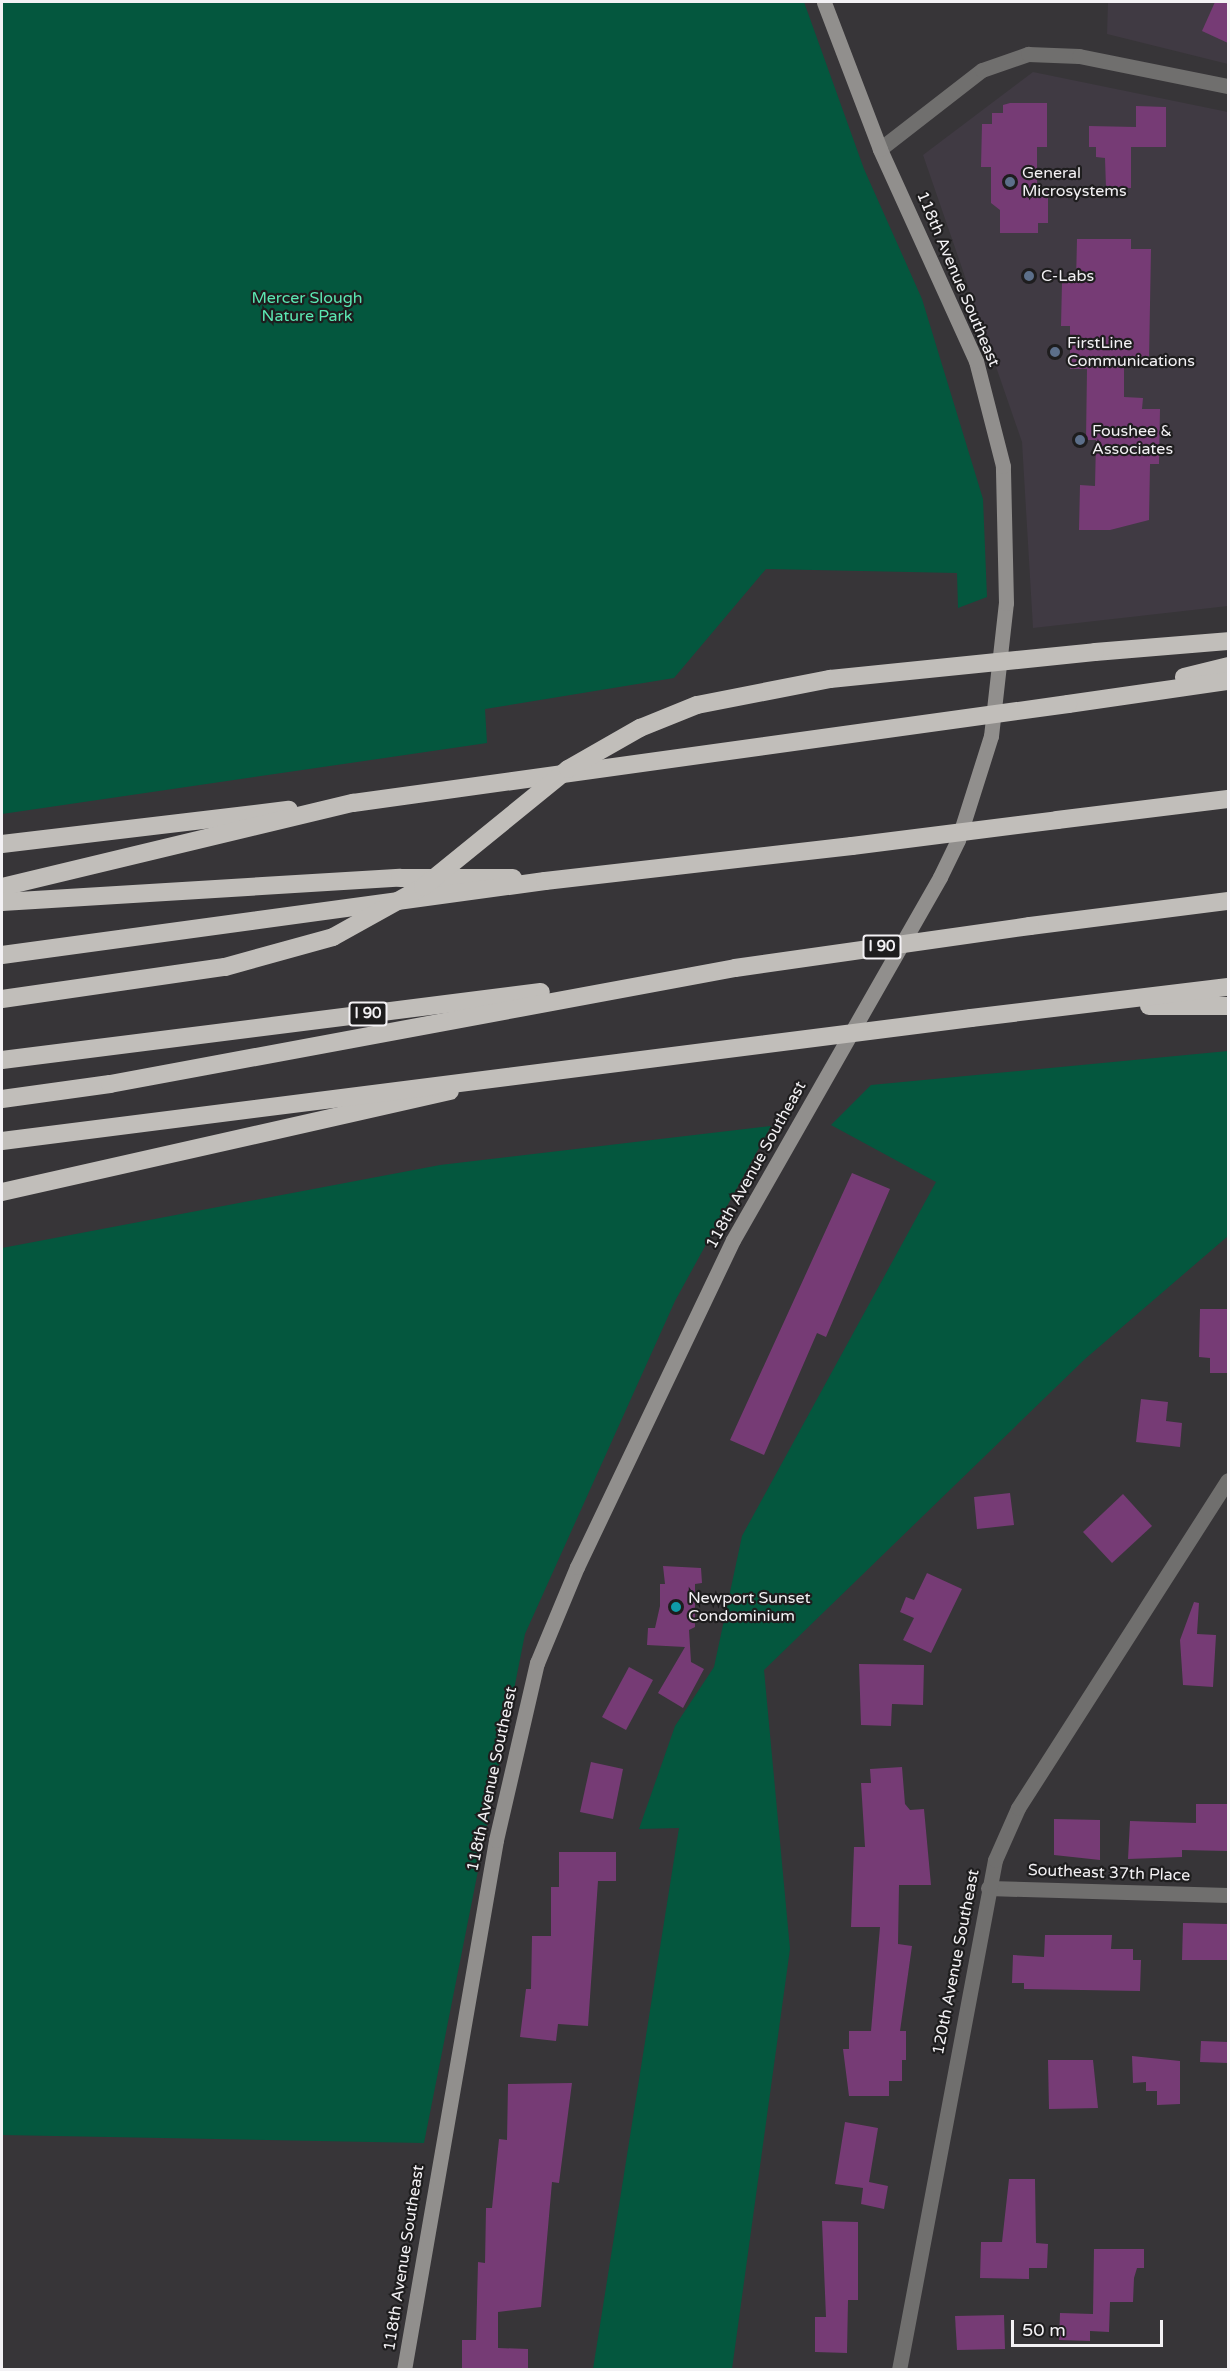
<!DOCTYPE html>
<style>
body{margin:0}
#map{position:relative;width:1230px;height:2371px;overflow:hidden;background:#373538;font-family:"Varela Round",sans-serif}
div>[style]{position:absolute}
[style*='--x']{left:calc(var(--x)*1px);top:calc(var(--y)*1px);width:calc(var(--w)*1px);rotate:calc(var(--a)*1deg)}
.built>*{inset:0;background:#403a43}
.green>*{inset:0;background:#04573e}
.building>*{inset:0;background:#763b75}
.street>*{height:15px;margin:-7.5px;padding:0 7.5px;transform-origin:7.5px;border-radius:7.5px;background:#706f6e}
.secondary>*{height:15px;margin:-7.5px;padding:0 7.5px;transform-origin:7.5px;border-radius:7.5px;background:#918f8d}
.highway>*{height:18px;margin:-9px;padding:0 9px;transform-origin:9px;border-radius:9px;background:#c1beba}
.highway-bridge>*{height:18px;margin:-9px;padding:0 9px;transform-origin:9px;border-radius:9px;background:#c1beba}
.dots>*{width:16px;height:16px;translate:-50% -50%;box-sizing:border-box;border:3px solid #1e1d1e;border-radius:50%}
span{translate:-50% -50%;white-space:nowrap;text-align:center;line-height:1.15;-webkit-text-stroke:4.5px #1e1d1e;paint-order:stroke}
.shield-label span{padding:2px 4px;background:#1e1d1e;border:2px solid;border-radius:4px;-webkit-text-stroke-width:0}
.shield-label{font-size:15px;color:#f3f1f4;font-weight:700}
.poi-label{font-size:16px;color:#f3f1f4}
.left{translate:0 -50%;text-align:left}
.street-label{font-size:16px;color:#f3f1f4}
.park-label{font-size:16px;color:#5be7b2}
.frame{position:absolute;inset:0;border:3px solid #f3f1f4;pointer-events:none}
.scale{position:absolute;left:1011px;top:2320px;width:152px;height:27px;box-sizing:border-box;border:3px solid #f3f1f4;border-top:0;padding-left:8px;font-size:18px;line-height:21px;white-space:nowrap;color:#f3f1f4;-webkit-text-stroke:4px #1e1d1e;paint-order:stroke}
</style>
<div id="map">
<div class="built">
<i style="clip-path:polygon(1108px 2px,1228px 2px,1228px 64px,1107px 34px)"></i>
<i style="clip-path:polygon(1033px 72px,1228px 112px,1228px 606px,1033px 628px,1022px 442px,923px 155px)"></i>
</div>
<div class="green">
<i style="clip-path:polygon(2px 2px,804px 2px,864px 169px,922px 299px,983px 499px,987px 597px,958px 608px,957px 573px,766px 569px,674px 678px,485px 709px,487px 743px,2px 814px)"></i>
<i style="clip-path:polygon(1228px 1051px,1228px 1236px,1085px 1359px,764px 1670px,790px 1949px,732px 2369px,593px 2369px,679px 1828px,639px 1829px,675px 1726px,714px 1667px,742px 1536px,936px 1182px,831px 1125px,871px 1085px)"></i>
<i style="clip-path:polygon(771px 1126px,675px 1301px,525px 1634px,424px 2143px,2px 2135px,2px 1248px,440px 1165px)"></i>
</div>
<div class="building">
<i style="clip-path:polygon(1215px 2px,1228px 2px,1228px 43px,1202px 31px)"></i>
<i style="clip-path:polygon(1010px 103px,1047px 103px,1047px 147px,1037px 147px,1037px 188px,1048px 188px,1048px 223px,1038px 223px,1038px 233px,1000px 233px,1000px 210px,991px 203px,991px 167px,981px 167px,982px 124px,992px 124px,992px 113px,1003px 113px,1003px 105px)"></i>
<i style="clip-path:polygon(1136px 106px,1166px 107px,1166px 147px,1131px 147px,1131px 188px,1106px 188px,1105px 158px,1096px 157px,1096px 147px,1089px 147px,1089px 126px,1136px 127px)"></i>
<i style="clip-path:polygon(1077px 239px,1131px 239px,1131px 249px,1151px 249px,1149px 360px,1124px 360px,1124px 397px,1143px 398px,1142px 409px,1160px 409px,1159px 464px,1150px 464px,1149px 520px,1110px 530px,1079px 530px,1080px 485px,1095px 486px,1096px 440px,1086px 440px,1087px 369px,1070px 369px,1070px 326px,1061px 326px,1062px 282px,1076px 282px)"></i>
<i style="clip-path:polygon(852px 1173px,890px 1189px,826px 1337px,817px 1333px,764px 1455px,730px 1440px)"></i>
<i style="clip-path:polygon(1200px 1309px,1228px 1309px,1228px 1373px,1210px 1373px,1210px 1358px,1199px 1357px)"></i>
<i style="clip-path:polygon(1141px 1399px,1168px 1402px,1166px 1421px,1182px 1423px,1180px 1447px,1136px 1442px)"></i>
<i style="clip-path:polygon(1010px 1493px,1014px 1525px,977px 1529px,974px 1497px)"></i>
<i style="clip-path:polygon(1123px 1494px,1152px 1526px,1112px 1563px,1083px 1532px)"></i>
<i style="clip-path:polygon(663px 1566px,701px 1568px,702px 1583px,695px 1584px,695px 1627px,689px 1630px,691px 1662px,704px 1669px,683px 1708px,658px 1693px,685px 1647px,647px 1645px,648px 1628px,655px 1628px,660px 1606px,660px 1584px,665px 1584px)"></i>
<i style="clip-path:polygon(927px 1573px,962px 1589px,931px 1653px,903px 1640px,914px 1618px,900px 1612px,906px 1597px,914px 1600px)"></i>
<i style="clip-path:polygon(1194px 1602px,1199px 1603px,1197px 1634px,1216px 1635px,1213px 1687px,1183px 1685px,1180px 1640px)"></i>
<i style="clip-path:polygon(859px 1664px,924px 1665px,923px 1705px,892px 1704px,891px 1726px,861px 1725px)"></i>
<i style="clip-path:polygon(629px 1667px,653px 1680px,626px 1730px,602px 1717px)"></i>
<i style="clip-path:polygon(591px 1762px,623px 1769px,613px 1819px,580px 1812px)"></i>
<i style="clip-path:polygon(902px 1767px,905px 1804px,910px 1810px,924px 1809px,931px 1885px,899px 1885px,898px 1944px,912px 1946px,900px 2031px,906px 2031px,906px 2060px,902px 2060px,902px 2081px,889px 2081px,889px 2096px,849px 2096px,843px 2049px,849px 2049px,849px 2031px,871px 2031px,880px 1927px,851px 1927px,854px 1847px,865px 1847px,861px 1783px,871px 1783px,870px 1769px)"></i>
<i style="clip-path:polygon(1196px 1804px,1228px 1804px,1228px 1851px,1182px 1850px,1182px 1857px,1128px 1859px,1130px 1821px,1196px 1823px)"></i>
<i style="clip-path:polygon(1054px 1819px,1100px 1820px,1100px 1860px,1054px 1855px)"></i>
<i style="clip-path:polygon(559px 1852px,616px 1852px,616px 1881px,598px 1881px,588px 2026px,558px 2024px,556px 2041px,520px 2037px,526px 1989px,531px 1989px,532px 1936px,551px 1936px,551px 1887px,559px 1887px)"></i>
<i style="clip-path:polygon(1183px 1923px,1228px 1924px,1228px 1960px,1182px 1960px)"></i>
<i style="clip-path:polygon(1045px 1935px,1112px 1935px,1111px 1949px,1133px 1949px,1133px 1960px,1141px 1960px,1140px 1991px,1024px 1989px,1024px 1983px,1012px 1983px,1013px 1955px,1044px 1957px)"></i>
<i style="clip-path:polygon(1201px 2041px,1228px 2042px,1228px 2063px,1200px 2062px)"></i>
<i style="clip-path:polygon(1132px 2056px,1180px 2061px,1180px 2104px,1157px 2105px,1157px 2091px,1146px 2091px,1146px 2082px,1133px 2083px)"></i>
<i style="clip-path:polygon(1048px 2060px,1093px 2060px,1098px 2108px,1049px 2109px)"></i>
<i style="clip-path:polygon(572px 2083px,559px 2183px,552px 2182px,541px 2307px,498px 2312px,498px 2348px,528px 2349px,528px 2370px,462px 2370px,462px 2340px,476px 2340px,478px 2262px,485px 2263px,486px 2208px,492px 2208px,499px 2139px,507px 2140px,508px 2084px)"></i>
<i style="clip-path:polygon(845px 2122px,878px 2128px,869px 2182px,888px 2186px,884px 2209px,861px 2204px,863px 2188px,835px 2184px)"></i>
<i style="clip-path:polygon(1009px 2179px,1035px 2179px,1036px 2243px,1048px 2244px,1047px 2268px,1029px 2268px,1029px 2279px,980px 2278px,981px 2242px,1002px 2242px)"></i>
<i style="clip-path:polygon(822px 2221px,858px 2222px,858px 2300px,848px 2300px,847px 2353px,815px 2352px,815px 2317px,826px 2317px)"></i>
<i style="clip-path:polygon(1094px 2249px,1144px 2249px,1144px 2268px,1137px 2268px,1134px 2278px,1133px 2302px,1110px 2302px,1109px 2332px,1090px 2331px,1090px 2341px,1059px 2340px,1060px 2313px,1093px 2314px)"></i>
<i style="clip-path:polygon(1004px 2315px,1005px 2349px,957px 2350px,955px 2316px)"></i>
</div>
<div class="street">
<i style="--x:880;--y:149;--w:129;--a:-37.8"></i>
<i style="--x:982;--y:70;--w:49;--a:-19.2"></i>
<i style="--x:1028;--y:54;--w:51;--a:2.2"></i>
<i style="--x:1079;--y:56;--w:152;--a:11.4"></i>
<i style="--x:988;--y:1888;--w:240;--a:1.7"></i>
<i style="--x:899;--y:2370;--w:519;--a:-79.34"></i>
<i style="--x:995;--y:1860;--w:57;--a:-66.1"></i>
<i style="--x:1018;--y:1808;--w:389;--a:-57.4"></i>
</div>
<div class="secondary">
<i style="--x:404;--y:2370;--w:538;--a:-80.15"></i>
<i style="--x:496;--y:1840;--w:182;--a:-77"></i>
<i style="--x:537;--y:1663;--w:104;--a:-67.4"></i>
<i style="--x:577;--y:1567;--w:362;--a:-64.5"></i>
<i style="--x:733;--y:1240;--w:418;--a:-60.3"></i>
<i style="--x:940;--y:877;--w:41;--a:-64.1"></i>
<i style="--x:958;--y:840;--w:109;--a:-72.4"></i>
<i style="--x:991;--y:736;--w:134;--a:-83.6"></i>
<i style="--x:1006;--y:603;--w:137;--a:-91.3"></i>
<i style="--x:1003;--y:466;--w:108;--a:-104.4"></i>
<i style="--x:976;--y:361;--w:233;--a:-114.4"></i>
<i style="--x:880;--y:149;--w:157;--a:-110.9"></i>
</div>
<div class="highway">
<i style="--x:1095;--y:652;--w:133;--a:-4.7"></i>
<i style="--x:1184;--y:677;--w:45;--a:-14"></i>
<i style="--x:1068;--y:704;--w:162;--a:-8.2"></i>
<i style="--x:1057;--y:820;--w:172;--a:-7"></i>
<i style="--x:2;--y:844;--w:289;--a:-6.8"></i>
<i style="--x:2;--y:887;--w:361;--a:-13.5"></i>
<i style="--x:2;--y:902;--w:399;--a:-3.5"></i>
<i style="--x:400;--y:878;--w:113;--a:0"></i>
<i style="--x:1030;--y:926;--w:200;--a:-7.2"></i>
<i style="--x:2;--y:955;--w:548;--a:-7.76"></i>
<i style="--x:545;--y:881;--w:309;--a:-6.5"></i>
<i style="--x:1149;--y:1006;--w:79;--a:0"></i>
<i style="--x:971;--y:1018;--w:259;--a:-6.9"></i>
<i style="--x:2;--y:1060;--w:543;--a:-7.19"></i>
<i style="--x:2;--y:1099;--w:109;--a:-7.9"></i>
<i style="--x:110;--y:1084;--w:636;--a:-10.51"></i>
<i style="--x:2;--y:1192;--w:459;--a:-12.7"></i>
</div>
<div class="highway-bridge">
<i style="--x:353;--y:803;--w:722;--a:-7.88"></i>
<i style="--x:852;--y:846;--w:207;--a:-7.2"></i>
<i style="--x:735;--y:968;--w:298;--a:-8.1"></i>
<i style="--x:2;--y:999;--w:225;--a:-8.2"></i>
<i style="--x:225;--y:967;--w:112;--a:-15.5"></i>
<i style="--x:333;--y:937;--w:103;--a:-29.1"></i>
<i style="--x:423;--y:887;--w:187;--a:-39.1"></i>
<i style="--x:568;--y:769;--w:83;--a:-29.7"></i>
<i style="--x:640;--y:728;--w:61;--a:-22"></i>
<i style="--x:697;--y:705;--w:136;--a:-11.1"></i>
<i style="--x:830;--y:679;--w:266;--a:-5.8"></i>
<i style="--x:2;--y:1141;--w:977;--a:-7.23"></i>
</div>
<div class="dots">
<i style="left:1010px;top:182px;background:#5c6f8a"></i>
<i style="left:1029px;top:276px;background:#5c6f8a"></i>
<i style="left:1055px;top:352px;background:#5c6f8a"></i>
<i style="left:1080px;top:440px;background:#5c6f8a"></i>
<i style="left:676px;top:1607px;background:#0f9aa8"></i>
</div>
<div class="shield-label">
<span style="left:882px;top:947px">I 90</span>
<span style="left:368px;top:1014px">I 90</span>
</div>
<div class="poi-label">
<span class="left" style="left:1022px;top:182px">General<br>Microsystems</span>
<span class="left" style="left:1041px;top:276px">C-Labs</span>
<span class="left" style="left:1067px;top:352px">FirstLine<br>Communications</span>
<span class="left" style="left:1092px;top:440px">Foushee &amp;<br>Associates</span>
<span class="left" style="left:688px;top:1607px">Newport Sunset<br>Condominium</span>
</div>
<div class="street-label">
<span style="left:958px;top:279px;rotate:67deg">118th Avenue Southeast</span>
<span style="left:756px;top:1165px;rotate:-61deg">118th Avenue Southeast</span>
<span style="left:492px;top:1779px;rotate:-78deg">118th Avenue Southeast</span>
<span style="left:1109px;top:1873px;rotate:2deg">Southeast 37th Place</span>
<span style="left:956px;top:1962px;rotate:-79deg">120th Avenue Southeast</span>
<span style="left:404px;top:2258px;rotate:-81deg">118th Avenue Southeast</span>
</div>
<div class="park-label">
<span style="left:307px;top:307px">Mercer Slough<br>Nature Park</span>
</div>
<div class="frame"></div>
<div class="scale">50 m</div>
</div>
